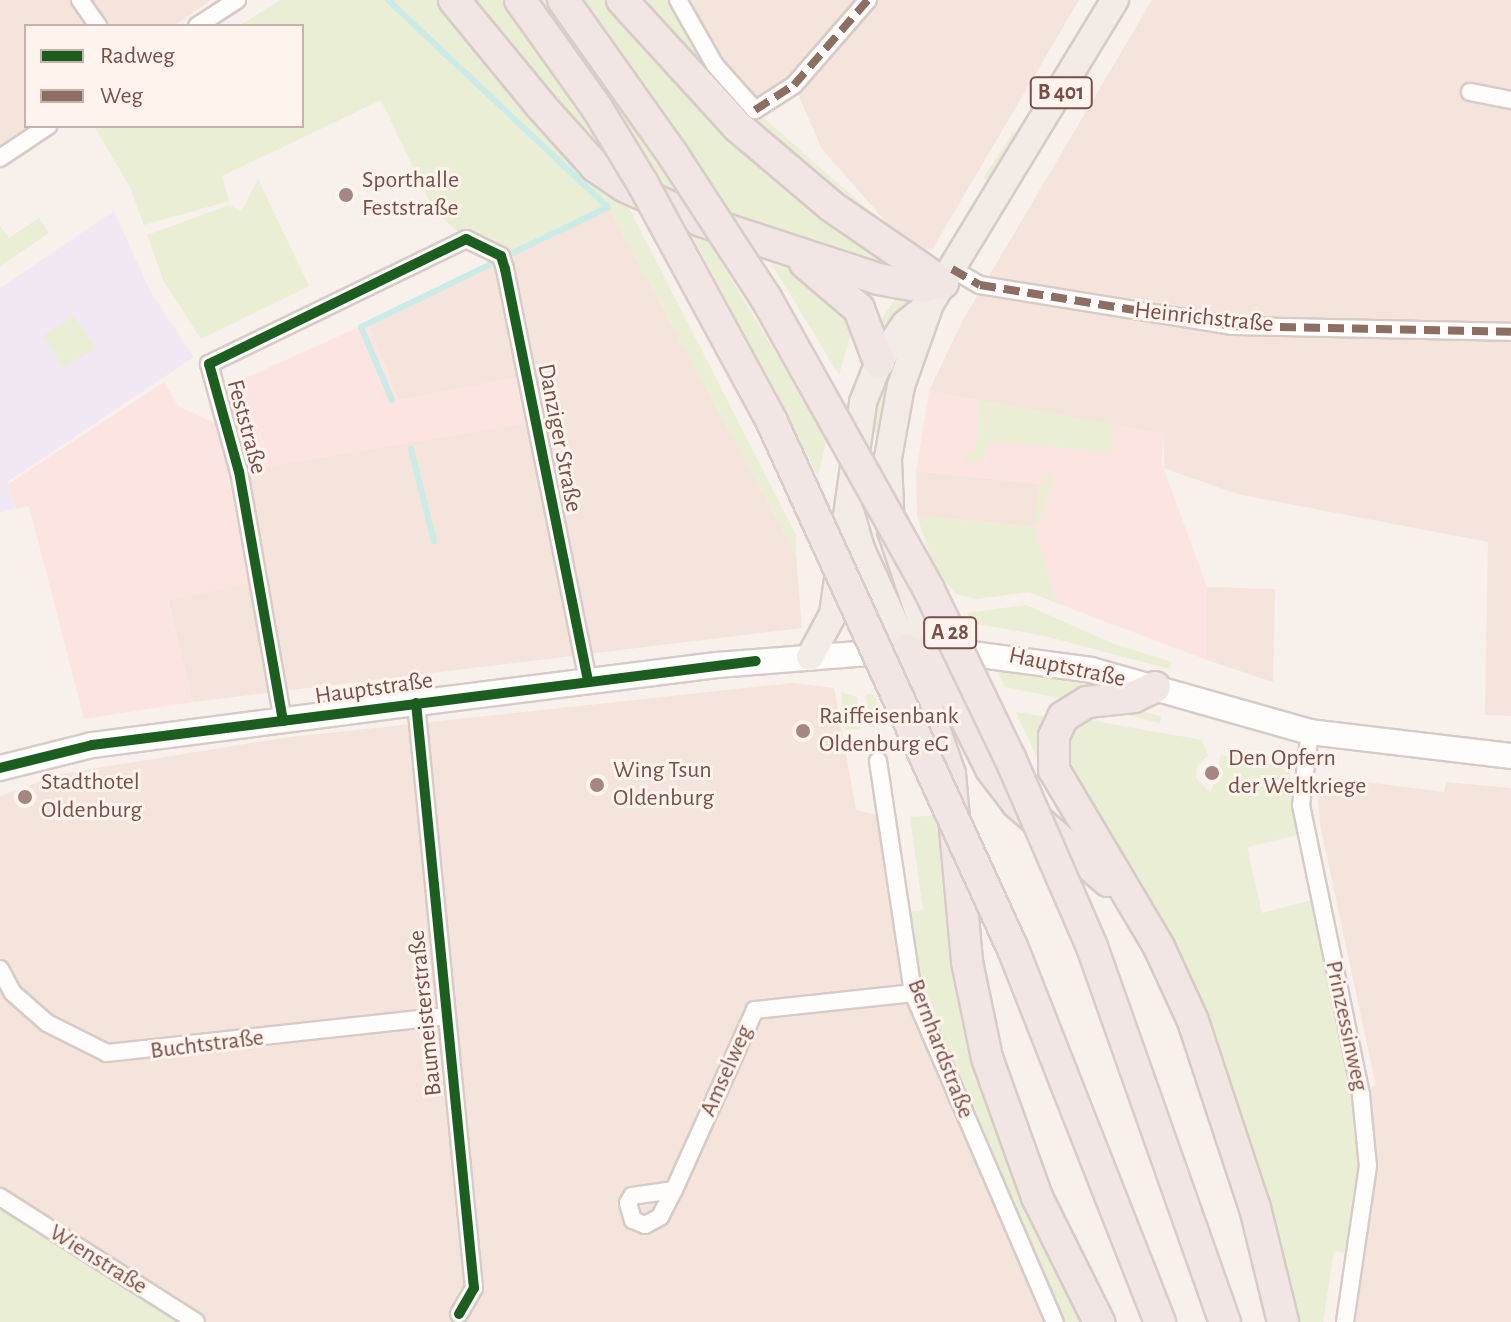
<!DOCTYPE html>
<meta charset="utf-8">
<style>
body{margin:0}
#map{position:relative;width:1511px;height:1322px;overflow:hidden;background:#f8f0eb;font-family:"Alegreya Sans",sans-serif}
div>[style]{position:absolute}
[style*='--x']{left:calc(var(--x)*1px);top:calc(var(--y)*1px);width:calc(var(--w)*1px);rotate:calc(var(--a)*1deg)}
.residential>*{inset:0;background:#f4e4db}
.commercial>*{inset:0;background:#fce5e1}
.education>*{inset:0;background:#f1e8f3}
.green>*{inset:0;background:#e9eed4}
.stream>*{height:6px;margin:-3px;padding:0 3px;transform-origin:3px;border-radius:3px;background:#cbebe8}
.roads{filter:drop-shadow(2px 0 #d7cbc8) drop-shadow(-2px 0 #d7cbc8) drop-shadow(0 2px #d7cbc8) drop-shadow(0 -2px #d7cbc8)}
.street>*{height:16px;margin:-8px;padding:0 8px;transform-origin:8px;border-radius:8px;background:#fefdfc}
.secondary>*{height:24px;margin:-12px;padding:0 12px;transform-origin:12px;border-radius:12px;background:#fefdfc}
.primary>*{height:26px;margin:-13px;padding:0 13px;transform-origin:13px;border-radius:13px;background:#f3ebe5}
.highway>*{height:30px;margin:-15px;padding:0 15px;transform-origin:15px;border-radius:15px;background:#f2e6e4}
.bridges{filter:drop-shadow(2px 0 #daccc9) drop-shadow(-2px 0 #daccc9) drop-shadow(0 2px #daccc9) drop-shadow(0 -2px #daccc9)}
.highway-bridge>*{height:30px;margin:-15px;padding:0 15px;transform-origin:15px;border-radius:15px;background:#f2e6e4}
.quiet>*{height:8px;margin-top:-4px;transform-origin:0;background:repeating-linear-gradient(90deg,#8d6e63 0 16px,transparent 0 24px)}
.cycleway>*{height:10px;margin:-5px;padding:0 5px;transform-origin:5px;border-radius:5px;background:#1b5e20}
.dots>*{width:22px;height:22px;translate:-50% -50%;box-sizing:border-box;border:4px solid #fff4ed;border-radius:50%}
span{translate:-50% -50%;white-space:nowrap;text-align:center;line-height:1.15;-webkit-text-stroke:6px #fff4ed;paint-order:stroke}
.shield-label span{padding:2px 6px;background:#fff4ed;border:2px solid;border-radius:6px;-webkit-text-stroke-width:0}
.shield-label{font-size:22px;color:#794f48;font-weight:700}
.poi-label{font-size:24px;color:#794f48}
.left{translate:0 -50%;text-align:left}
.street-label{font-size:24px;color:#794f48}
.legend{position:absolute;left:24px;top:24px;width:280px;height:104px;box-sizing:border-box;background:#fff4ed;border:2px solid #c9b2ab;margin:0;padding:10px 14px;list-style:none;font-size:24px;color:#794f48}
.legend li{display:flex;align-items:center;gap:16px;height:40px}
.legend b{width:40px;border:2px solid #c9b2ab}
</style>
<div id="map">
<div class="residential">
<i style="clip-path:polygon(0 0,211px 0,174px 26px,26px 26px,26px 126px,32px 126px,0 149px)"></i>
<i style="clip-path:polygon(678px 0,1079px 0,933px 248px,924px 250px,902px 240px,822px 149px,794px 85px,755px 110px)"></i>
<i style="clip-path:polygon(1152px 0,1511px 0,1511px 716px,1485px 715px,1488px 542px,1237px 494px,1164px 468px,1164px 434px,929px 391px,963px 320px)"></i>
<i style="clip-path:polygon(608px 207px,796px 555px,802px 628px,193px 702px,168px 600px,263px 579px,239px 472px,525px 376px,399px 400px,368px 323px)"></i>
<i style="clip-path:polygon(916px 471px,1040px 484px,1036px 527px,917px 516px)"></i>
<i style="clip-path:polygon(1207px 587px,1275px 589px,1273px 682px,1207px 660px)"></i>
<i style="clip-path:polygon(793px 683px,834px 688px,856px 810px,885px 817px,897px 912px,1055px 1322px,196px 1322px,0 1197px,0 796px,61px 774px,282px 738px)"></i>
<i style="clip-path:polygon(1327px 777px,1444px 792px,1446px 782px,1511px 788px,1511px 1322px,1353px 1322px,1374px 1196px,1371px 1087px,1376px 1086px,1320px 824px,1318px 798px)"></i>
</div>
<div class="commercial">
<i style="clip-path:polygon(368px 323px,399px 400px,525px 376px,534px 422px,240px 472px,263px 580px,168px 601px,193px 702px,84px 719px,29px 506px,16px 509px,8px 484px,164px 382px,178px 406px,230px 430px,219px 390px)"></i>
<i style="clip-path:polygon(929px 391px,1165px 434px,1161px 461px,1207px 587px,1207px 660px,1056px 603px,1036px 533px,1039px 484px,916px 471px)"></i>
</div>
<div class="education">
<i style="clip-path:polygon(114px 211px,150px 291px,194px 357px,7px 482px,15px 508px,0 513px,0 288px)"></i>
</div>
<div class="green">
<i style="clip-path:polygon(280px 0,678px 0,755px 110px,902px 240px,907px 238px,855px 320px,839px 375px,769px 260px,705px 236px,827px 438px,818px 476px,691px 233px,626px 202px,796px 535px,796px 555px,608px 207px,501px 256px,466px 239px,434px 211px,381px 100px,222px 176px,229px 201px,144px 225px,130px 187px,94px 126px,302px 126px,302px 26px,239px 26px)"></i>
<i style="clip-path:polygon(1014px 131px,1015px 141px,990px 181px,983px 178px)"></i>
<i style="clip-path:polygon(258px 179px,309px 286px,201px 339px,164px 282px,147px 235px,230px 205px,241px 212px)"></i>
<i style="clip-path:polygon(39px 218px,49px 233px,0 266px,0 226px,9px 238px)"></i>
<i style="clip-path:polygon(897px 296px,912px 302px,882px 341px,877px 326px)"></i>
<i style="clip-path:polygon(74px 316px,95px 348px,64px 368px,43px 336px)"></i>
<i style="clip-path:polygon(901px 339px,879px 442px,869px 420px)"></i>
<i style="clip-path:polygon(978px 400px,1114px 425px,1111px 452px,1003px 442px,985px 445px,985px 460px,966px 462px,966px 454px,976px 454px)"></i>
<i style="clip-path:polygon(1041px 473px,1053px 476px,1036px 533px,1056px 603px,1029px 592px,977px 599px,956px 594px,934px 567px,917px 516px,1035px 527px,1040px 484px,1048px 484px)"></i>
<i style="clip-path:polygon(1026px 605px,1114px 644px,1172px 662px,1169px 669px,1045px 636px,972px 623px,967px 613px)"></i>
<i style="clip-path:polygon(998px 672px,1051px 679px,1101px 687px,1070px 700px,1005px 687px)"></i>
<i style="clip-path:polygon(841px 692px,857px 697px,860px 729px,845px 730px)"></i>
<i style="clip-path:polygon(866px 694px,874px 695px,887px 726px,869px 727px)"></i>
<i style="clip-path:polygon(1121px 707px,1161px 716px,1160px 723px,1102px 709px)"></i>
<i style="clip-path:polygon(1016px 712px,1049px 717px,1045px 776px)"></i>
<i style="clip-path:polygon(1076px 718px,1202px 740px,1208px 755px,1197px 766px,1196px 778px,1211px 793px,1221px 755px,1229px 757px,1231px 750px,1289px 771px,1298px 835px,1247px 847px,1262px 913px,1313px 900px,1360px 1127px,1364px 1166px,1348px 1253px,1334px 1251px,1323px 1322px,1299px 1322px,1245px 1124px,1206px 1024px,1071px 790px,1065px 735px)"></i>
<i style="clip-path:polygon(949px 815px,975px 1005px,1099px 1322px,1055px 1322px,913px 993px,897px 912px,923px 910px,910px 817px)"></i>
<i style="clip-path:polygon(0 1197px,196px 1322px,0 1322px)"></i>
</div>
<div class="stream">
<i style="--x:388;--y:0;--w:302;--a:43.3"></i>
<i style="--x:608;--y:207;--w:106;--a:154.2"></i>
<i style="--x:392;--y:400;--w:79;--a:-113"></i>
<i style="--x:361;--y:327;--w:144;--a:-25.9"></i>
<i style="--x:411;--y:449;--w:95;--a:76"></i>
</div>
<div class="roads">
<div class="street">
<i style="--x:80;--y:0;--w:32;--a:55"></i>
<i style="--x:678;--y:0;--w:75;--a:60.4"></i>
<i style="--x:715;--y:65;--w:60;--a:48.4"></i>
<i style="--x:755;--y:110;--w:46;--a:-32.7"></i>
<i style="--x:794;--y:85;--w:113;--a:-49"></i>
<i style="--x:197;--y:26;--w:48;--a:-33"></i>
<i style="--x:1470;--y:92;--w:42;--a:11"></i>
<i style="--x:0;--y:158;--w:58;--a:-33.7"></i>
<i style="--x:952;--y:269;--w:32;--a:30"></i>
<i style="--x:980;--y:285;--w:255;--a:9.2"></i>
<i style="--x:1232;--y:326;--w:279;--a:1.2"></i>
<i style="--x:416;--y:703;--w:588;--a:84.34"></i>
<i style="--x:474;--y:1288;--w:30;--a:120"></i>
<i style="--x:283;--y:721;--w:253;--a:-100"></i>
<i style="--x:239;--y:472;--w:112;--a:-105.5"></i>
<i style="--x:209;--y:364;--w:286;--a:-25.9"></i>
<i style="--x:466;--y:239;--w:39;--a:26"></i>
<i style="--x:501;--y:256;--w:14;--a:73"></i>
<i style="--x:505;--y:269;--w:420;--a:78.6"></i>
<i style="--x:1310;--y:732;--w:74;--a:97"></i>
<i style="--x:1301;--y:805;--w:296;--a:78.3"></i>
<i style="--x:1361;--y:1095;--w:71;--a:84.4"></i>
<i style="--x:1368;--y:1166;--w:158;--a:98.4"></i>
<i style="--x:878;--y:761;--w:235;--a:81.4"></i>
<i style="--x:913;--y:993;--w:358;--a:66.7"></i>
<i style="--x:0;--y:969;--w:27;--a:62"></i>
<i style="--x:13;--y:993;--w:45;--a:41.4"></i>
<i style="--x:47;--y:1023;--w:67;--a:26.6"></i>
<i style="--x:107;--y:1053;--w:341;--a:-6.2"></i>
<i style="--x:674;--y:1190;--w:42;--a:171.9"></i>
<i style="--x:632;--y:1196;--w:8;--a:120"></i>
<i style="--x:628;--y:1203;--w:18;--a:74"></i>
<i style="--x:633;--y:1220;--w:13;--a:23"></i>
<i style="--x:645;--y:1225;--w:17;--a:-28"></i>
<i style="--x:660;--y:1217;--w:30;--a:-63"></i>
<i style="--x:674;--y:1190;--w:197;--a:-65.8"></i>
<i style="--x:755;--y:1010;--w:159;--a:-6.1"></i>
<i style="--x:0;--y:1197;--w:232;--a:32.5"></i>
</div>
<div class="secondary">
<i style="--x:942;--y:650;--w:150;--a:7.6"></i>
<i style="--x:1091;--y:670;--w:228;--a:15.8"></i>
<i style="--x:1310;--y:732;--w:202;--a:6.8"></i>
<i style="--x:0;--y:768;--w:95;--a:-14"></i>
<i style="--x:92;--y:745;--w:335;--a:-7.4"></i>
<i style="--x:424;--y:702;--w:295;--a:-7.2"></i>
<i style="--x:717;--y:665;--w:177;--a:-4.5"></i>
</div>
<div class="primary">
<i style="--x:851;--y:514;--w:36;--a:74"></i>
<i style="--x:861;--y:549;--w:111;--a:65.5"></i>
<i style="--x:931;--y:649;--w:125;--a:-108.7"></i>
<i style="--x:891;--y:531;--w:73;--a:-92.4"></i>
<i style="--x:888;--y:458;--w:73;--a:-79.8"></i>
<i style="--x:901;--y:386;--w:87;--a:-70.5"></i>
<i style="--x:930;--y:304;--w:356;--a:-58.7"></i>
<i style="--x:810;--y:657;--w:49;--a:-61.9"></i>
<i style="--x:833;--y:614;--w:214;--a:-81.9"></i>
<i style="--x:863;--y:402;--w:43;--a:-68.2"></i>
<i style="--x:879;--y:362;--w:46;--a:-55.6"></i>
<i style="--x:905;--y:324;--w:32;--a:-39"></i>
</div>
<div class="highway">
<i style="--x:454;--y:0;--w:137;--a:50.6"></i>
<i style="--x:541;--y:106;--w:82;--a:48"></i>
<i style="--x:596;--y:167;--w:34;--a:34"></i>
<i style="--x:624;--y:186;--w:85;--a:24.4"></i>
<i style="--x:701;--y:221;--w:186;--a:18.1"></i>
<i style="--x:878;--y:279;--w:45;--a:10.3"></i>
<i style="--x:922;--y:287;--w:21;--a:-11"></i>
<i style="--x:622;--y:0;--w:172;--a:47.6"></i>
<i style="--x:738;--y:127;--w:122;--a:40.3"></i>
<i style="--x:831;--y:206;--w:136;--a:34.5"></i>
<i style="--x:805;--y:263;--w:71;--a:40.4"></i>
<i style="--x:859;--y:309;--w:57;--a:69.3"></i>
<i style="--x:931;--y:649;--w:134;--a:63.4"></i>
<i style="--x:991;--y:769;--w:43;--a:52.6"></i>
<i style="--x:1017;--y:803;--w:120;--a:40.6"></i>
<i style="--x:907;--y:650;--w:131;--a:70.9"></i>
<i style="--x:950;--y:774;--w:189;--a:84.8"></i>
<i style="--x:967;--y:962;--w:98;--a:78.2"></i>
<i style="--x:987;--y:1058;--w:148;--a:70.2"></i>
<i style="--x:1037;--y:1197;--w:140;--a:63.6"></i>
<i style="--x:1155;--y:687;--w:23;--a:155"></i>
<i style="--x:1134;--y:697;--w:47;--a:173.9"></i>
<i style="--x:1087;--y:702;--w:28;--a:148"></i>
<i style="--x:1063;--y:717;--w:21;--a:115"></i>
<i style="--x:1054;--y:736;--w:34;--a:90"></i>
<i style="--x:1054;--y:770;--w:206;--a:59.3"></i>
<i style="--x:1159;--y:947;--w:81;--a:65.3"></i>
<i style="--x:1193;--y:1021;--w:197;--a:71.7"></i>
<i style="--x:1255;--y:1208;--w:117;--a:76.2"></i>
</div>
</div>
<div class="bridges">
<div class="highway-bridge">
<i style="--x:520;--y:0;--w:133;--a:54.5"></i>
<i style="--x:597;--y:108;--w:89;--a:58.8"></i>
<i style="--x:643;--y:184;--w:271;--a:61.5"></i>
<i style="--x:772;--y:422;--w:579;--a:65.43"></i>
<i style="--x:1013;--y:949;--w:401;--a:68.5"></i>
<i style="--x:563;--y:0;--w:190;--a:54.6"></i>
<i style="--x:673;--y:155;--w:171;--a:57"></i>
<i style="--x:766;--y:298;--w:334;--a:60.8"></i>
<i style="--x:929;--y:590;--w:187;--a:64.3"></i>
<i style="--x:1010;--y:758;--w:206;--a:66.5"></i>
<i style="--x:1092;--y:947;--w:398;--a:70.5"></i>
</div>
</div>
<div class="quiet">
<i style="--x:755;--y:110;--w:46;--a:-32.7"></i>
<i style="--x:794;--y:85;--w:113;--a:-49"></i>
<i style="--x:952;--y:269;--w:32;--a:30"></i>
<i style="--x:980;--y:285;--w:255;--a:9.2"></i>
<i style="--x:1232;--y:326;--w:279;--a:1.2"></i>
</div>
<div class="cycleway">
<i style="--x:416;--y:703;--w:588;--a:84.34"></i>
<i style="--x:474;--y:1288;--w:30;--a:120"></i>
<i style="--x:283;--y:721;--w:253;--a:-100"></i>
<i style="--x:239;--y:472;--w:112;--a:-105.5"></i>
<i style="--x:209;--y:364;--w:286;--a:-25.9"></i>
<i style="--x:466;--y:239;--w:39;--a:26"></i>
<i style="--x:501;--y:256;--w:14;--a:73"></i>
<i style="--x:505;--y:269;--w:420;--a:78.6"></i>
<i style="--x:0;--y:768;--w:95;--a:-14"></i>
<i style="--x:92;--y:745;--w:669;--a:-7.21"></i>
</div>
<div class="dots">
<i style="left:346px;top:195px;background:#a58781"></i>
<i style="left:803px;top:731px;background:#a58781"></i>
<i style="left:1212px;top:773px;background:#a58781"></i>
<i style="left:597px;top:785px;background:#a58781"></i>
<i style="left:25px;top:797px;background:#a58781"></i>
</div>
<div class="shield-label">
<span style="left:1061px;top:93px">B 401</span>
<span style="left:950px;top:633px">A 28</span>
</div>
<div class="poi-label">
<span class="left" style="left:362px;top:195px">Sporthalle<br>Feststraße</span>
<span class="left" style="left:819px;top:731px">Raiffeisenbank<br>Oldenburg eG</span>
<span class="left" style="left:1228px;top:773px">Den Opfern<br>der Weltkriege</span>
<span class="left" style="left:613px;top:785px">Wing Tsun<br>Oldenburg</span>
<span class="left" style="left:41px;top:797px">Stadthotel<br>Oldenburg</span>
</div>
<div class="street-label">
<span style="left:1204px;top:318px;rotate:6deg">Heinrichstraße</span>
<span style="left:246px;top:427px;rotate:75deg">Feststraße</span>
<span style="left:559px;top:438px;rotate:79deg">Danziger Straße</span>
<span style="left:1067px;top:668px;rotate:12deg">Hauptstraße</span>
<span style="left:374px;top:689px;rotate:-8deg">Hauptstraße</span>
<span style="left:426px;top:1013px;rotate:-96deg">Baumeisterstraße</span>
<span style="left:1346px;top:1026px;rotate:78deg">Prinzessinweg</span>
<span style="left:207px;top:1045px;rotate:-7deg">Buchtstraße</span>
<span style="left:940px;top:1049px;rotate:69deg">Bernhardstraße</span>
<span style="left:727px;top:1071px;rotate:-66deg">Amselweg</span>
<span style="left:98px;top:1260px;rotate:32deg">Wienstraße</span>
</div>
<ul class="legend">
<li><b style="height:10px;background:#1b5e20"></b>Radweg</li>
<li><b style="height:10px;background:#8d6e63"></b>Weg</li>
</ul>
</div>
